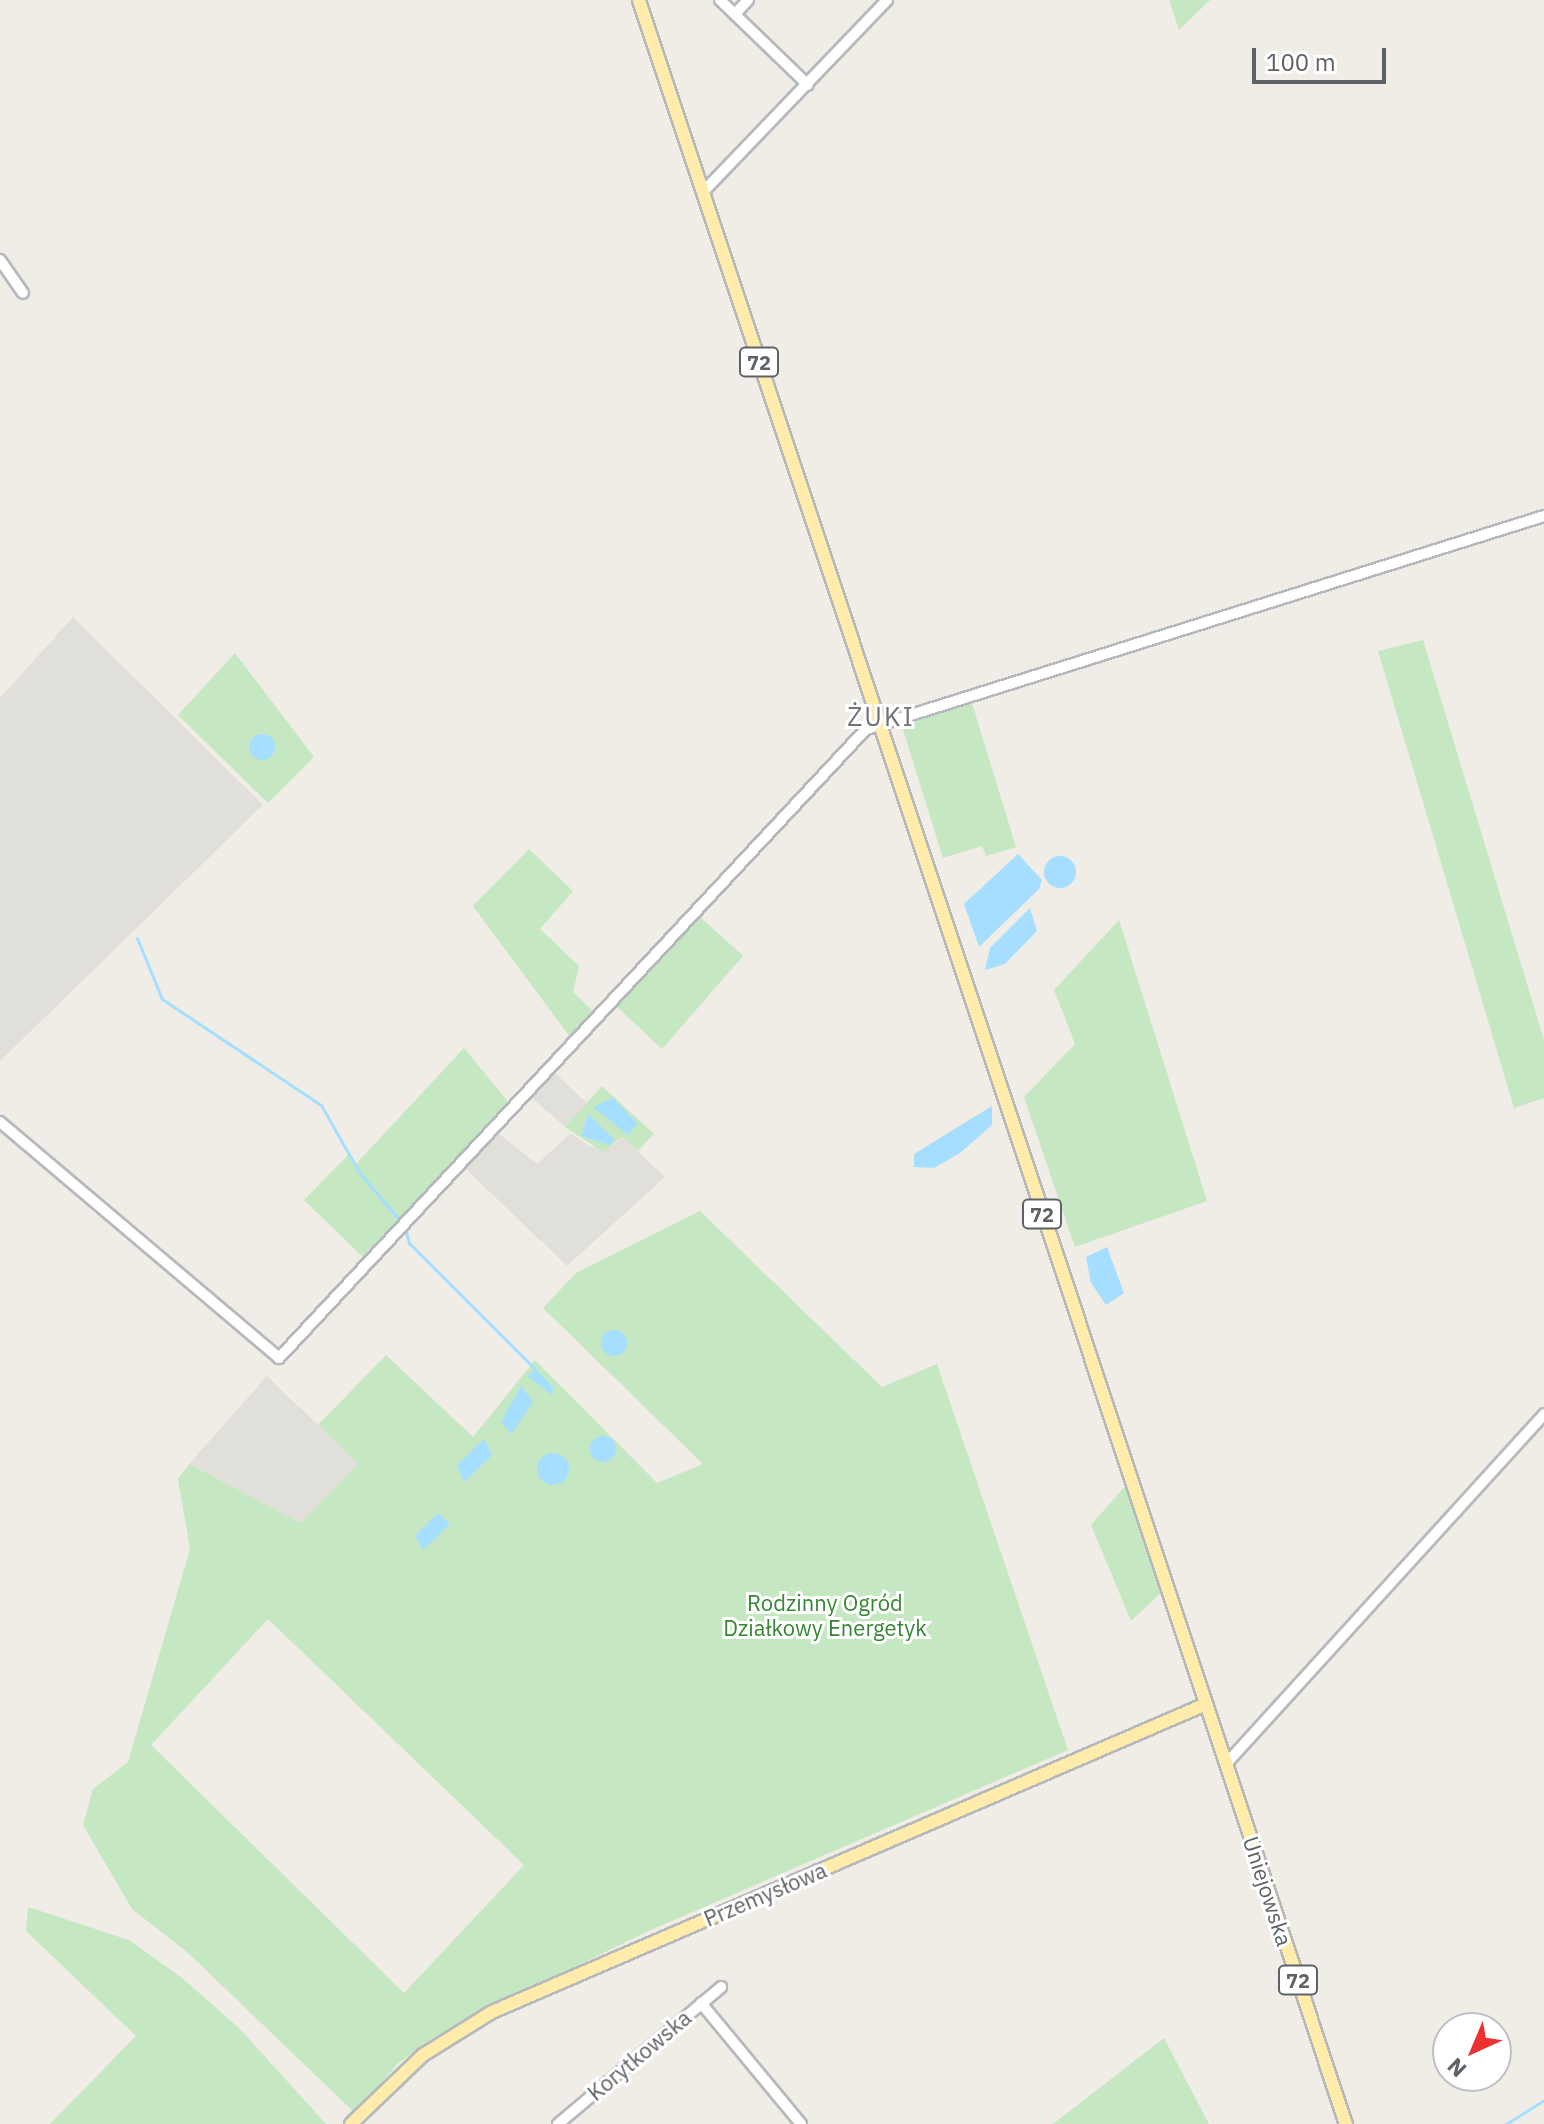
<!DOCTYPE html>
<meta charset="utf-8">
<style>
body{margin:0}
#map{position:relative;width:1544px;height:2124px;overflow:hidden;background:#f0ede6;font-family:"IBM Plex Sans",sans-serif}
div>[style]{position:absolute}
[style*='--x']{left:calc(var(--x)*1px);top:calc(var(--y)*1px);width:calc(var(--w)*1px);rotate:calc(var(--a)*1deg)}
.industrial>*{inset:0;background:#e1dfda}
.green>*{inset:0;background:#c5e7c2}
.water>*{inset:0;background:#a6deff}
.round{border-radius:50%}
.stream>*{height:3px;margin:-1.5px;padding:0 1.5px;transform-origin:1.5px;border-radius:1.5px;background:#a6deff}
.roads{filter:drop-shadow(2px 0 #b6b9bc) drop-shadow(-2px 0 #b6b9bc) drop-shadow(0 2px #b6b9bc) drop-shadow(0 -2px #b6b9bc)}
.minor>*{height:10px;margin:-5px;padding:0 5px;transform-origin:5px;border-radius:5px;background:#fff}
.major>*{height:12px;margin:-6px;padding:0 6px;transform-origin:6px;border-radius:6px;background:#ffecab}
span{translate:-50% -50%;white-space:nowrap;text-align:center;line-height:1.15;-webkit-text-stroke:6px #fff;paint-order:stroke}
.shield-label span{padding:2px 6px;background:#fff;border:2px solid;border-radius:6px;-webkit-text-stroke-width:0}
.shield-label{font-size:20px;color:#5d6266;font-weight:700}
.park-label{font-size:22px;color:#368634}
.street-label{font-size:22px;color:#5d6266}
.quarter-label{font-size:26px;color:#6e7478;letter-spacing:2px}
.north{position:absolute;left:1432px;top:2012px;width:80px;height:80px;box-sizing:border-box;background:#fff;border:2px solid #bec0c2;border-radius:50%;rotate:224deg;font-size:22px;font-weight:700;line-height:32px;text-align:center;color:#5d6266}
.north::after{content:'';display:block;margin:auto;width:28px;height:36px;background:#eb3230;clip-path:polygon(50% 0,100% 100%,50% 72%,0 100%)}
.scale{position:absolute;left:1252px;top:48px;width:134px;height:36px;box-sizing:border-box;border:4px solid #5d6266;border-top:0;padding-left:10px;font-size:24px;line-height:28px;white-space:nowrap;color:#5d6266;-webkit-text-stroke:6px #fff;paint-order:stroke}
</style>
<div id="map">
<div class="industrial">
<i style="clip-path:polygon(73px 617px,263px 805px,0 1061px,0 698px)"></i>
<i style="clip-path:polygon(554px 1072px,587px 1103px,565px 1127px,531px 1097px)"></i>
<i style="clip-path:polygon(498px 1133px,537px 1164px,571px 1133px,591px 1147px,614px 1145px,622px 1137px,665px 1177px,567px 1266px,466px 1169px)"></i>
<i style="clip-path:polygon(267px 1376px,358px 1464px,301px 1523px,189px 1464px)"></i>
</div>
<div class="green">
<i style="clip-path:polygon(1169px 0,1210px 0,1179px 30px)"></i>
<i style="clip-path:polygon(1423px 640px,1544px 1040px,1544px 1098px,1514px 1108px,1378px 651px)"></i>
<i style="clip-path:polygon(235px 653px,314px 757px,268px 803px,178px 715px)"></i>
<i style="clip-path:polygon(971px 700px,1016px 847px,986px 856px,982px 846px,943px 858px,900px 720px)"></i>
<i style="clip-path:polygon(529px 849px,573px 891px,540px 929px,579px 966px,573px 992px,594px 1012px,570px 1037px,473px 906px)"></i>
<i style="clip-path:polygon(699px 916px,743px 956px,662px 1049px,615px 1005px)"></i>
<i style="clip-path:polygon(1119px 920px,1207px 1201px,1075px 1247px,1024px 1097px,1075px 1044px,1054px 990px)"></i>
<i style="clip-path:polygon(464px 1048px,510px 1104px,365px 1259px,304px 1200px,348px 1155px,356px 1164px)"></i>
<i style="clip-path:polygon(602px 1086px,654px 1134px,638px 1151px,622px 1137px,603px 1152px,565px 1127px)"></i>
<i style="clip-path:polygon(evenodd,700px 1211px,882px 1387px,937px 1364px,1068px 1750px,644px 1933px,440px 2034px,398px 2063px,356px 2114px,186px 1951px,132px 1909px,83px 1825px,93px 1789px,128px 1762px,190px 1549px,178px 1479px,189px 1464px,301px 1523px,358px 1464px,318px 1425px,386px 1355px,473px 1437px,535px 1360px,657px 1483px,703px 1464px,543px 1308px,576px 1273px,700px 1211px,268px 1619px,524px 1865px,404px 1993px,151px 1745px,268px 1619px)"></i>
<i style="clip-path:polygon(1127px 1484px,1165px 1589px,1131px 1621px,1091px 1525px)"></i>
<i style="clip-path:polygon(28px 1907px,129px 1940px,181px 1977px,240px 2029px,326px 2124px,50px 2124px,136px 2036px,26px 1931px)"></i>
<i style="clip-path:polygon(1164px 2038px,1209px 2124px,1053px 2124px)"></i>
</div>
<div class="water">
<i class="round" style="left:249px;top:734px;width:26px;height:26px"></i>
<i style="clip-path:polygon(1018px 854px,1042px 880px,1039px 889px,979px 947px,964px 904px)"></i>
<i class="round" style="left:1044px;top:856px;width:32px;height:32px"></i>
<i style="clip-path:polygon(1030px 908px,1037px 931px,1005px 964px,985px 970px,990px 948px)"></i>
<i style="clip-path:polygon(613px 1098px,637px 1123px,628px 1135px,593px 1107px)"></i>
<i style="clip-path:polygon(992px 1106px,992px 1125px,960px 1153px,934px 1168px,914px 1167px,914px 1154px)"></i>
<i style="clip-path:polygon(588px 1114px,614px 1139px,610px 1145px,581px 1136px)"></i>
<i style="clip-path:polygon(1107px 1247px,1124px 1293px,1106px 1305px,1091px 1283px,1086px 1257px)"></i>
<i class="round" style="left:601px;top:1330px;width:26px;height:26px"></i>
<i style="clip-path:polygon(536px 1369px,553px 1387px,552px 1395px,527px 1376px)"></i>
<i style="clip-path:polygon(521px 1386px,533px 1402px,511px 1434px,501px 1422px)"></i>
<i class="round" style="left:590px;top:1436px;width:26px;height:26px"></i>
<i style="clip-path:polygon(484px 1439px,492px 1455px,464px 1482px,457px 1465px)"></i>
<i class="round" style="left:537px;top:1453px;width:32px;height:32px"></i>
<i style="clip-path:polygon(438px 1513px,450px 1524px,423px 1550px,415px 1536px)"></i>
</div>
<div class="stream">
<i style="--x:137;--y:938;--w:66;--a:67.7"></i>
<i style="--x:162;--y:999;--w:191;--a:33.7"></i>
<i style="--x:321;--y:1105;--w:77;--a:60.4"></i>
<i style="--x:359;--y:1172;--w:65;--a:50"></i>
<i style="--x:405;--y:1228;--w:16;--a:75"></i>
<i style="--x:409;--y:1243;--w:177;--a:45"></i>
<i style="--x:1506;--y:2124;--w:45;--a:-32.3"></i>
</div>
<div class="roads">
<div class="minor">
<i style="--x:720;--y:0;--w:122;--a:44"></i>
<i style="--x:735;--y:14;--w:19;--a:-47"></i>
<i style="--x:703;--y:192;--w:266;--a:-46.2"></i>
<i style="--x:0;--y:260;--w:40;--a:55.1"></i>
<i style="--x:0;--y:1122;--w:365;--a:40.2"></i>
<i style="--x:279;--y:1358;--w:860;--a:-46.98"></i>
<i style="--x:866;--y:729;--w:711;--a:-17.44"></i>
<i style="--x:1226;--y:1764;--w:473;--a:-47.7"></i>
<i style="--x:701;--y:2003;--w:157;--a:50.4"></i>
<i style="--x:558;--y:2124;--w:213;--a:-40"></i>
</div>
<div class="major">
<i style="--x:639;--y:0;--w:2239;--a:71.59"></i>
<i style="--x:351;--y:2124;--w:100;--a:-43.8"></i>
<i style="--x:423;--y:2055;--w:81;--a:-31.9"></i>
<i style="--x:492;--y:2012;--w:778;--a:-23.33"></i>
</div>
</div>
<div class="shield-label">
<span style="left:759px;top:362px">72</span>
<span style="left:1042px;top:1214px">72</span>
<span style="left:1298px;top:1980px">72</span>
</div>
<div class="park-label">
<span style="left:825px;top:1615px">Rodzinny Ogród<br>Działkowy Energetyk</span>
</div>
<div class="street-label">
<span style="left:1268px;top:1891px;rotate:72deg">Uniejowska</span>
<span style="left:765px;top:1894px;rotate:-23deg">Przemysłowa</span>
<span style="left:639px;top:2055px;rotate:-40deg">Korytkowska</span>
</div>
<div class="quarter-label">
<span style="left:881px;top:717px">ŻUKI</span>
</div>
<div class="north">N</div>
<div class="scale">100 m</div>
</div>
